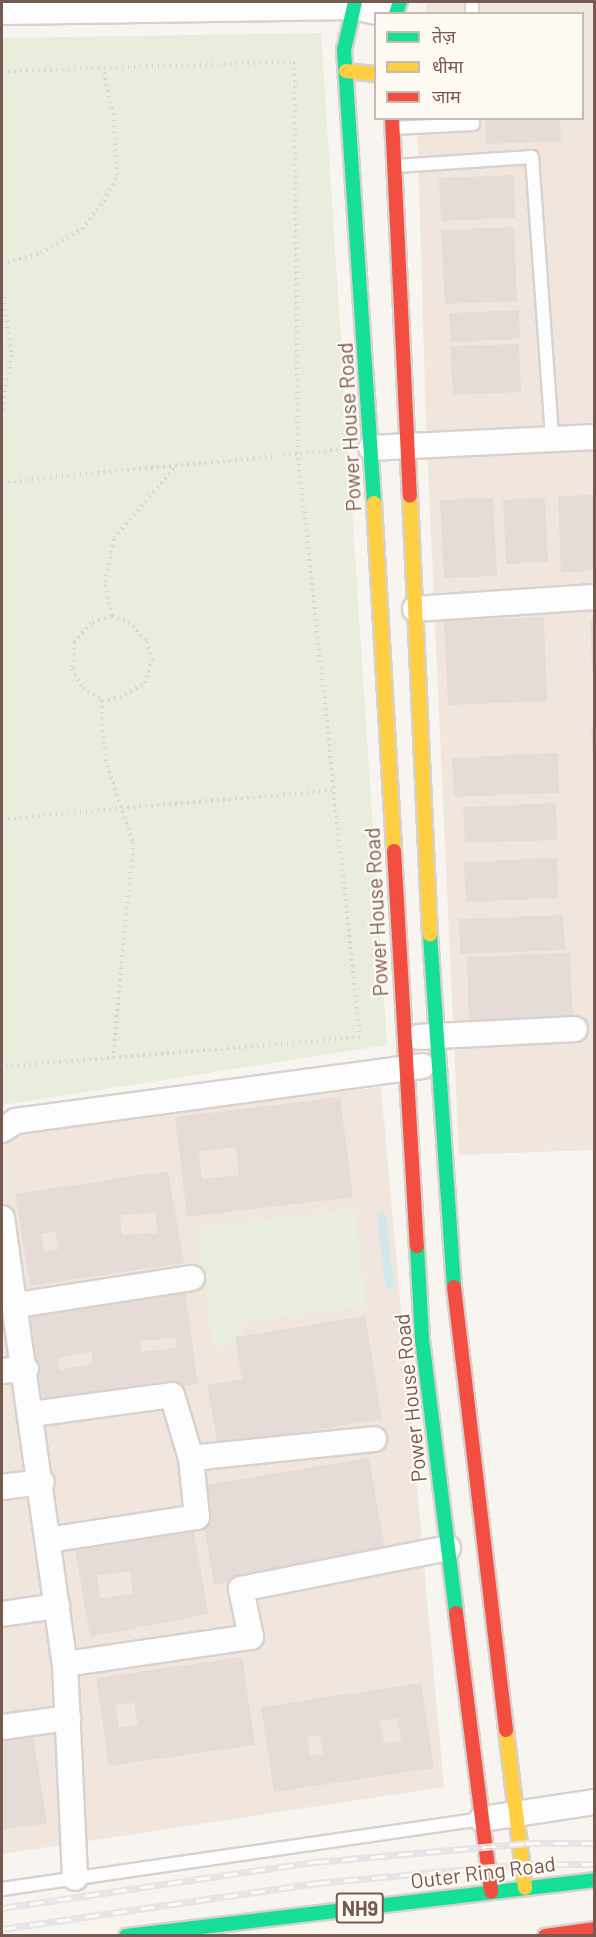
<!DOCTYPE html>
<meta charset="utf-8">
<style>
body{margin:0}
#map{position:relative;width:596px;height:1937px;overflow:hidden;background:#f8f4f0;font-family:Barlow,"Noto Sans Devanagari",sans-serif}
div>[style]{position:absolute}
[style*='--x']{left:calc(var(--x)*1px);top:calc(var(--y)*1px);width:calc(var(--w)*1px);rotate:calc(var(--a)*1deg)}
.residential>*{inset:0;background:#f0e6de}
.green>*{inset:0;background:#e8eedb}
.stream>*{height:9px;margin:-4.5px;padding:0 4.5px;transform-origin:4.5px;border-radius:4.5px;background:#d1e8e8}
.building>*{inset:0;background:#e5dcd7}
.path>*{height:4px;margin-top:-2px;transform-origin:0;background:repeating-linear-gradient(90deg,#dbd3d0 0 1.5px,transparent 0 6px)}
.roads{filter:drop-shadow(2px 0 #d8d1cd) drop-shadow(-2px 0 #d8d1cd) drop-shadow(0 2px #d8d1cd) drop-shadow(0 -2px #d8d1cd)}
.lane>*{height:12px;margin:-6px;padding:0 6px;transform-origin:6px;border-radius:6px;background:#fefdfd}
.street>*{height:24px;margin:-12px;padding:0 12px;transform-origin:12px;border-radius:12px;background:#fefdfd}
.fast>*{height:14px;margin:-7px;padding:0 7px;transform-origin:7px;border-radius:7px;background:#16e098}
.slow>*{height:14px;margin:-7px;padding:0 7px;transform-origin:7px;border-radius:7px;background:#ffcf43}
.jam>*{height:14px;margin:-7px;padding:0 7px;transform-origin:7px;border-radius:7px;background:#f24e42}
.rail>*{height:7px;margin-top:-3.5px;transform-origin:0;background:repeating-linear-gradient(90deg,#fef9f2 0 14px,#e6e4e7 0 28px);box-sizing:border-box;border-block:2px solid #e6e4e7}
span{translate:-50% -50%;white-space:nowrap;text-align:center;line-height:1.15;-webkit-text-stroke:4.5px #fef9f2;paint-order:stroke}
.shield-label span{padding:2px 4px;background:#fef9f2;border:2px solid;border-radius:4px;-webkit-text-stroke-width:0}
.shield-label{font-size:20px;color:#775a4f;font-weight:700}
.street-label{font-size:21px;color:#775a4f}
.frame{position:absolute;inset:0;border:3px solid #775a4f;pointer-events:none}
.legend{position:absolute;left:374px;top:12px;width:210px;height:108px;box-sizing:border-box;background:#fef9f2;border:2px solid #c8b9b1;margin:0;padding:8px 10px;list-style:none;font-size:18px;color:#775a4f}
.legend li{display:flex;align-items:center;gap:12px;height:30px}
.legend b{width:30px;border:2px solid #c8b9b1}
</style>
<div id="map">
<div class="residential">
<i style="clip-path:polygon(428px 2px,594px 2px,594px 1150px,459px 1155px,426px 423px,417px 119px,582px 118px,582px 14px,424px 13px)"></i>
<i style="clip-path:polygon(381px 1087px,444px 1787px,2px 1854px,2px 1135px)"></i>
</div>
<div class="green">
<i style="clip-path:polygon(321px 33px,387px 1045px,2px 1105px,2px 38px)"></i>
<i style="clip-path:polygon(354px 1209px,366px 1306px,240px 1322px,242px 1344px,213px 1347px,198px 1228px)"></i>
</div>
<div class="stream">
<i style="--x:381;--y:1216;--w:68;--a:83.3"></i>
</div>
<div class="building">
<i style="clip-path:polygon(485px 118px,560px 118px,561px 141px,486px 144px)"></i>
<i style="clip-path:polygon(514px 175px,515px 218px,441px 221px,439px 178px)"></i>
<i style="clip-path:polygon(514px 227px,517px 301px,445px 304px,441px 230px)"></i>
<i style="clip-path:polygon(519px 310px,520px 339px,451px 342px,449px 313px)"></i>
<i style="clip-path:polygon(519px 344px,521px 392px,453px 395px,450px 346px)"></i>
<i style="clip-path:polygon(594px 495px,594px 571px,561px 572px,558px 496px)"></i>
<i style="clip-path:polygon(493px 498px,497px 576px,444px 578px,440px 500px)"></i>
<i style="clip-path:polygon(545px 498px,548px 562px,506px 564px,503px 500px)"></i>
<i style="clip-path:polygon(544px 617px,547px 701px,448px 705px,444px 621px)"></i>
<i style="clip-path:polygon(590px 619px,594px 619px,594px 669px,592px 670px)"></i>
<i style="clip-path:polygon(591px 726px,594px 726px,594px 758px,593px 758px)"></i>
<i style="clip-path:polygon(558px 753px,559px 793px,454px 797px,452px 758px)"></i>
<i style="clip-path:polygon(556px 803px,557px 840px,465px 843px,463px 807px)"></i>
<i style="clip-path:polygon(557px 858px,558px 898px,466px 902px,464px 862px)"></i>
<i style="clip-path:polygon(563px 915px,565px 950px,460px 954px,459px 919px)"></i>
<i style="clip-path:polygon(570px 953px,573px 1020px,469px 1023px,467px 957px)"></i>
<i style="clip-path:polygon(evenodd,340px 1097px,353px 1197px,187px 1217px,175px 1117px,340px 1097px,236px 1147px,239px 1175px,202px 1179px,199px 1151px,236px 1147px)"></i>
<i style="clip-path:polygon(evenodd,168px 1171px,184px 1263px,30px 1286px,15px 1194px,168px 1171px,155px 1212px,157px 1233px,122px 1235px,120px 1215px,155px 1212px,168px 1171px,55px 1231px,59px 1249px,44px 1252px,41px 1234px,55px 1231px)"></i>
<i style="clip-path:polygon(evenodd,185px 1291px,198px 1384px,44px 1406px,30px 1314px,185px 1291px,176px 1338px,177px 1348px,141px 1352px,140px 1341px,176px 1338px,185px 1291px,91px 1351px,93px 1363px,60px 1370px,57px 1359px,91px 1351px)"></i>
<i style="clip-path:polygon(365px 1316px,382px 1419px,218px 1446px,207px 1385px,242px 1379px,235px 1337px)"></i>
<i style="clip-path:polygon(369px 1458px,386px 1556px,214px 1585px,197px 1486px)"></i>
<i style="clip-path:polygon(evenodd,193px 1525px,208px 1614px,90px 1637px,75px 1548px,193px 1525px,130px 1571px,133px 1594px,100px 1598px,97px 1575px,130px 1571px)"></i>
<i style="clip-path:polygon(evenodd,242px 1657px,255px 1745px,109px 1766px,96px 1678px,242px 1657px,134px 1703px,138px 1725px,119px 1728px,115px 1705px,134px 1703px)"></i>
<i style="clip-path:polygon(evenodd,421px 1683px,434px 1768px,274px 1792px,261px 1707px,421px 1683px,397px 1718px,402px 1741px,384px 1744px,379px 1721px,397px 1718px,421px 1683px,320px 1735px,323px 1754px,310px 1756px,307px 1737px,320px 1735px)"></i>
<i style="clip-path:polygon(33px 1735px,47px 1823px,2px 1830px,2px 1740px)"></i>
</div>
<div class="path">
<i style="--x:2;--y:71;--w:293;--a:-1.8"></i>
<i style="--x:295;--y:62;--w:390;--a:89.6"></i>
<i style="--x:298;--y:452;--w:588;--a:83.95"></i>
<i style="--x:360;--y:1037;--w:359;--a:175.2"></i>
<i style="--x:2;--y:264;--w:41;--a:-15.8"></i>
<i style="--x:41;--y:253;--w:48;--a:-30.3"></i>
<i style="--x:82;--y:229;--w:36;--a:-52"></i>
<i style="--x:104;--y:201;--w:29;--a:-63"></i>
<i style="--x:117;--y:175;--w:60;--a:-93.8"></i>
<i style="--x:113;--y:115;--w:48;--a:-102"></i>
<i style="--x:2;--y:285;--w:71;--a:82.7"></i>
<i style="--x:11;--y:355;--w:60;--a:98.7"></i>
<i style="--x:2;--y:482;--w:340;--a:-5.4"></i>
<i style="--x:111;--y:616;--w:35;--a:-100"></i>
<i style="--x:105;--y:582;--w:45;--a:-78.4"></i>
<i style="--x:114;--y:538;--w:96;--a:-49.2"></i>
<i style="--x:102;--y:700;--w:18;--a:-9"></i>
<i style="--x:120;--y:697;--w:29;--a:-29"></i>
<i style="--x:145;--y:683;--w:24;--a:-73"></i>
<i style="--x:152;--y:660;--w:21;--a:-107"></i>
<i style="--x:146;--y:640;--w:23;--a:-133"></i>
<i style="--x:130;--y:623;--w:20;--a:-160"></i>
<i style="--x:111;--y:616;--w:21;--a:161"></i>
<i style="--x:91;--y:623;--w:25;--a:132"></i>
<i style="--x:74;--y:642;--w:27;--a:94"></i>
<i style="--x:72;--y:669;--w:22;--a:60"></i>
<i style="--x:83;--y:688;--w:22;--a:32"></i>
<i style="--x:102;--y:700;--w:60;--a:87.1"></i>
<i style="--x:105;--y:760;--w:87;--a:71.1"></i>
<i style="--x:133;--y:842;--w:217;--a:95.3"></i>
<i style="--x:2;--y:819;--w:333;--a:-5"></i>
</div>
<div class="roads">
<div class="lane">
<i style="--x:472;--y:2;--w:12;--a:90"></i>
<i style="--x:393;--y:128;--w:80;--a:-2.9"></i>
<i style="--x:473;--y:124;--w:6;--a:-90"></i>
<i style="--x:396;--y:166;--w:136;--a:-3.8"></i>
<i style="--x:532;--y:157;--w:283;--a:85.9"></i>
<i style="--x:2;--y:1889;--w:484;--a:-8.3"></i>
</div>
<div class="street">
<i style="--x:2;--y:12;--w:351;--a:-0.8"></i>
<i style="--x:353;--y:7;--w:33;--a:12"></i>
<i style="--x:371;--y:448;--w:223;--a:-2.8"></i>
<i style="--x:415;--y:609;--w:179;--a:-3.8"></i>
<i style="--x:419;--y:1037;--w:156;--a:-2.9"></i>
<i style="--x:2;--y:1130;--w:17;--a:-33"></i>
<i style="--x:16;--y:1121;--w:410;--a:-7.7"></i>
<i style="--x:2;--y:1218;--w:450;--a:82"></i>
<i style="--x:65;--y:1664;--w:214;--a:87.3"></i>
<i style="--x:17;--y:1305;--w:177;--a:-8.8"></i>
<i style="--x:2;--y:1371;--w:24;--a:-5"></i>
<i style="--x:32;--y:1414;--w:141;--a:-7.7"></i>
<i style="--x:172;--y:1395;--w:66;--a:73.2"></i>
<i style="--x:191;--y:1458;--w:59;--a:84.2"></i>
<i style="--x:197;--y:1517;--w:150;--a:171.2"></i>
<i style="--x:191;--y:1458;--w:184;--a:-5.9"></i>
<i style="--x:2;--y:1487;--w:40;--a:-7.1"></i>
<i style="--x:2;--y:1614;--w:56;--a:-8.3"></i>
<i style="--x:65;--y:1664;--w:188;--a:-8.3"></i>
<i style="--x:251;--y:1637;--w:49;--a:-101.8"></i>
<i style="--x:241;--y:1589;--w:211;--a:-11.2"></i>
<i style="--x:2;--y:1727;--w:67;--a:-7.8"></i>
<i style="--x:482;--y:1819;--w:113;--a:-8.6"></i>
</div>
<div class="fast">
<i style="--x:355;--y:2;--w:49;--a:102.9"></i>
<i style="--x:344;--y:50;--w:454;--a:86.2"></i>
<i style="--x:396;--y:14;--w:13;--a:-72"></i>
<i style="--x:430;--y:935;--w:353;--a:86.1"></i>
<i style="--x:417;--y:1246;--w:93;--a:86.9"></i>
<i style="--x:422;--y:1339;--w:276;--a:82.9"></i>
<i style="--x:126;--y:1936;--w:471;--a:-6.8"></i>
</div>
<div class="slow">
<i style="--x:346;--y:71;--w:30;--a:6"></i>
<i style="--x:410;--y:496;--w:439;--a:87.4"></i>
<i style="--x:374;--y:503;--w:349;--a:86.7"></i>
<i style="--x:506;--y:1730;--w:159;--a:83.1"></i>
</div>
<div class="jam">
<i style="--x:392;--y:118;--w:378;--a:87.3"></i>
<i style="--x:394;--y:851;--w:396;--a:86.7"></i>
<i style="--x:454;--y:1287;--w:446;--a:83.3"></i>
<i style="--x:456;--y:1613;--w:281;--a:82.8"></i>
<i style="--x:545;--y:1936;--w:49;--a:-8.1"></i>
</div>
</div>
<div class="rail">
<i style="--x:2;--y:1908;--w:316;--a:-8.4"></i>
<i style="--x:315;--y:1862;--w:212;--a:-5.1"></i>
<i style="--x:526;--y:1843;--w:68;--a:0"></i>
<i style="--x:2;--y:1929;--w:317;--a:-8.3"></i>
<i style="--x:316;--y:1883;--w:211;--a:-5.2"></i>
<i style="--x:526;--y:1864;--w:68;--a:0"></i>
</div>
<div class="shield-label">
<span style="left:360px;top:1908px">NH9</span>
</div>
<div class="street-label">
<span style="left:349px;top:427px;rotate:-93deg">Power House Road</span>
<span style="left:376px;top:912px;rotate:-93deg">Power House Road</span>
<span style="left:410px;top:1398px;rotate:-96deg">Power House Road</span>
<span style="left:483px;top:1872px;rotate:-7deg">Outer Ring Road</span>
</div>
<div class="frame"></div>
<ul class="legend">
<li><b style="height:8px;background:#16e098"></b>तेज़</li>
<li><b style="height:8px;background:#ffcf43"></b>धीमा</li>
<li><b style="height:8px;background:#f24e42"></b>जाम</li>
</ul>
</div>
